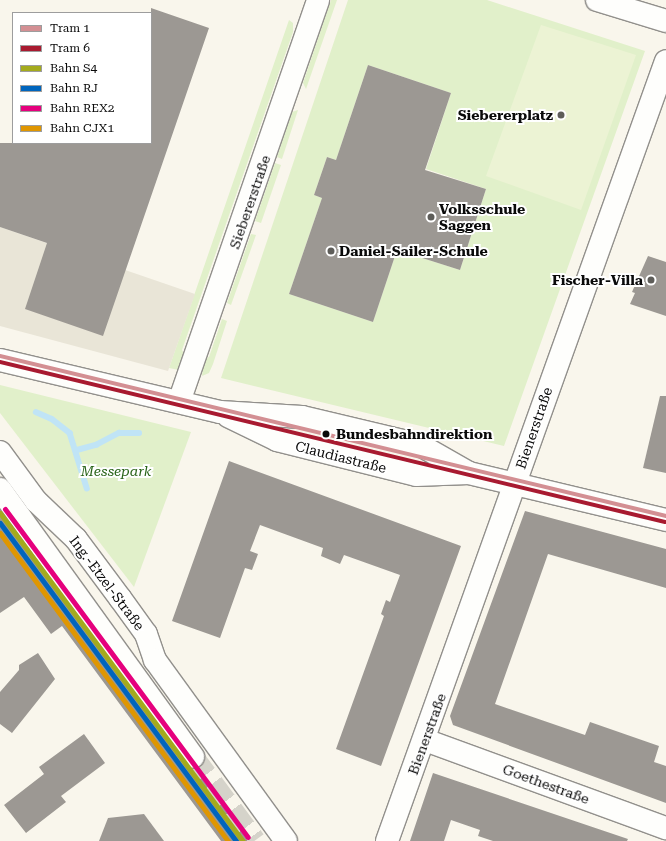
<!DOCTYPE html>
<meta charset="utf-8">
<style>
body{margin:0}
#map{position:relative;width:666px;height:841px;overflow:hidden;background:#f9f6ec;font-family:"Roboto Serif",serif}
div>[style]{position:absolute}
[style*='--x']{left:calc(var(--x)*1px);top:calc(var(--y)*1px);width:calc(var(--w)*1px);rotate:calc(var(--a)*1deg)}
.green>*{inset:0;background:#e1f0ca}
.pitch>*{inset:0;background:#ecf3d4}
.plaza>*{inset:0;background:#e9e5d7}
.stream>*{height:5.5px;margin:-2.75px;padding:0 2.75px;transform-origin:2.75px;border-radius:2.75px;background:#c0e4f6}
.building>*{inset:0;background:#9c9893}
.minor-tunnel>*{height:22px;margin-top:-11px;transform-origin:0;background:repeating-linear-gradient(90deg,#d5d3ca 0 22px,transparent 0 33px)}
.roads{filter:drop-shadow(1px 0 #92908c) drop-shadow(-1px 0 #92908c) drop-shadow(0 1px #92908c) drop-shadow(0 -1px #92908c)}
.minor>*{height:22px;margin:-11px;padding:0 11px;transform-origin:11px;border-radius:11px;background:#fefefc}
.rail-1>*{height:5px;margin:-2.5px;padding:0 2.5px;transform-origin:2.5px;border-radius:2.5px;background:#a4aa1d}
.rail-2>*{height:5px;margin:-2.5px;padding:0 2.5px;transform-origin:2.5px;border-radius:2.5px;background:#0065bd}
.rail-3>*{height:5px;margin:-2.5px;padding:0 2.5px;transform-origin:2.5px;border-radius:2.5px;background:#e5007d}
.rail-4>*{height:5px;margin:-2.5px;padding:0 2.5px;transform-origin:2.5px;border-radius:2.5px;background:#df9601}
.tram-1>*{height:4px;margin:-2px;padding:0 2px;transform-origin:2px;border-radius:2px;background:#d38f93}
.tram-2>*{height:4px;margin:-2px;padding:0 2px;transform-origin:2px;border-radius:2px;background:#a81a30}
.dots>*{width:11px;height:11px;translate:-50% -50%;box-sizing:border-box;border:2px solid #fff;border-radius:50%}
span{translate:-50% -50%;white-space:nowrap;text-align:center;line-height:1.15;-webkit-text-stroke:4px #fff;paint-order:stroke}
.poi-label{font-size:14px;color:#0a0a0a;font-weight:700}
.right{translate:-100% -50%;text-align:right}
.left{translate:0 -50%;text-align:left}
.street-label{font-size:14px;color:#0a0a0a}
.stop-label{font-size:14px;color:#0a0a0a;font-weight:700}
.park-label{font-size:14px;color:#286318;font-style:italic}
.legend{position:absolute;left:12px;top:12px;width:140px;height:132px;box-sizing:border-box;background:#fff;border:1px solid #9d9d9d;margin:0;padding:5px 7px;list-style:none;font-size:12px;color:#0a0a0a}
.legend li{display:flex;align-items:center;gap:8px;height:20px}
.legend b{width:20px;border:1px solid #9d9d9d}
</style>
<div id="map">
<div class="green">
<i style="clip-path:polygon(331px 0,337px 0,306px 89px,303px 83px)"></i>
<i style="clip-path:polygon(evenodd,348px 0,487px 0,645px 51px,504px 446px,221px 378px,348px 0,368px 65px,451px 93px,426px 169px,486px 189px,460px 270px,397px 250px,373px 322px,289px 294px,322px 198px,314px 195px,327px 157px,336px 160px,368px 65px)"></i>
<i style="clip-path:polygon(289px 20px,293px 23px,293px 32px,182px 350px,185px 356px,179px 370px,169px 368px)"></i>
<i style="clip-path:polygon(298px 110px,282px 159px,277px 157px,292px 112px)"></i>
<i style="clip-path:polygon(275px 163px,281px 165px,261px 223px,255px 221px)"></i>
<i style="clip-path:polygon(251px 234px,256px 235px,231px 305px,227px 303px)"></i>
<i style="clip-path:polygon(222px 319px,227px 321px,213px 364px,209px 373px,202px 376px,204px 359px,209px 357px)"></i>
<i style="clip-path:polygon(0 385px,191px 432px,134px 587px,0 413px)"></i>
</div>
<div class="pitch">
<i style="clip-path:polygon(541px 25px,636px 55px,581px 210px,486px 176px)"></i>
</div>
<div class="plaza">
<i style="clip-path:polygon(0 227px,195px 294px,168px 371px,0 326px)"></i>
</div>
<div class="stream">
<i style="--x:36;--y:412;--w:17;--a:24"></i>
<i style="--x:52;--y:419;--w:23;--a:38"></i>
<i style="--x:70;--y:433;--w:58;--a:72.8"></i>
<i style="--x:77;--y:450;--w:20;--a:-15"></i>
<i style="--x:96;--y:445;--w:26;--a:-28"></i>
<i style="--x:119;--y:433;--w:20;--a:0"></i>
</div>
<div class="building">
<i style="clip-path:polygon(151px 8px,209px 28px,103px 336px,25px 309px,47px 243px,0 227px,0 143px,151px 143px)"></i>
<i style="clip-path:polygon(368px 65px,451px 93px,425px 170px,486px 189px,460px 270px,397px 250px,373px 322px,289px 294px,322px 198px,314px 195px,327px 157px,336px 160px)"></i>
<i style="clip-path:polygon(648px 256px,666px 262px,666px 316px,630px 304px,635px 293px,632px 292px)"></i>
<i style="clip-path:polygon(660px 396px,666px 396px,666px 473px,643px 468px)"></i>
<i style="clip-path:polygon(229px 461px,461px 546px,381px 766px,336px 749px,384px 616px,381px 614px,386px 600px,390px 602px,400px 575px,344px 555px,340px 564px,321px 556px,323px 548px,260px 525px,250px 551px,258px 554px,252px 570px,245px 568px,220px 638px,172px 621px)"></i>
<i style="clip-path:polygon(0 510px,183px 764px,195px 769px,248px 841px,221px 841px,62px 626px,51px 634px,24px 597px,0 613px)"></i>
<i style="clip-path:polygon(525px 511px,666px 549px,666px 588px,548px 554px,495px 704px,585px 735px,590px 722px,659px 746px,654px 762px,666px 766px,666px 803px,453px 725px,450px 716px)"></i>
<i style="clip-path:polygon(38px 653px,55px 679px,12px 733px,0 724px,0 692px,19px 670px,19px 665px)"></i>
<i style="clip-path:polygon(84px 734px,105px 763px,61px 796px,66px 802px,26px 833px,4px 805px,44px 774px,39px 767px)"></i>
<i style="clip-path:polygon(433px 773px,628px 839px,627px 841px,493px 841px,478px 836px,480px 830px,451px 820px,444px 841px,410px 841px)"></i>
<i style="clip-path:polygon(144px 814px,164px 841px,99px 841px,108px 818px)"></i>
</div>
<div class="minor-tunnel">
<i style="--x:193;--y:757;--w:104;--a:53.6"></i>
</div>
<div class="roads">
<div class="minor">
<i style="--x:597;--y:0;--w:72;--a:16.9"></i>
<i style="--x:0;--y:360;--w:226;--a:13.3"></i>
<i style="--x:220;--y:412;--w:82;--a:3.5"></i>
<i style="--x:302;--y:417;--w:121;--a:13.3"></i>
<i style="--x:420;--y:445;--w:56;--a:29.7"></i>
<i style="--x:179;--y:402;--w:425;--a:-70.9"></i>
<i style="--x:228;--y:416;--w:55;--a:26.1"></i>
<i style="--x:277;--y:440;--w:143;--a:14.1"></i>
<i style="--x:416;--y:475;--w:53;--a:-2.2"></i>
<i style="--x:469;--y:473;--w:203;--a:13.4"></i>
<i style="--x:0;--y:452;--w:61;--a:53.7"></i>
<i style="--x:36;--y:501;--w:55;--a:43.5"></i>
<i style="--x:76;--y:539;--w:74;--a:53.3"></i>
<i style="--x:120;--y:598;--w:44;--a:54.2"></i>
<i style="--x:146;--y:634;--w:28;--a:71"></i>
<i style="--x:155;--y:660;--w:223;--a:54.1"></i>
<i style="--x:0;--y:489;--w:330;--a:54.2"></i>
<i style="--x:425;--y:740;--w:257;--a:20.1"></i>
<i style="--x:387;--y:841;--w:828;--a:-70.32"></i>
</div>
</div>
<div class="rail-1">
<i style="--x:0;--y:513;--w:408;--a:53.5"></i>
</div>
<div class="rail-2">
<i style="--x:0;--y:523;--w:396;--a:53.4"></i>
</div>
<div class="rail-3">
<i style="--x:5;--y:509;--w:408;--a:53.5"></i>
</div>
<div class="rail-4">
<i style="--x:0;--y:533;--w:383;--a:53.5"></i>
</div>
<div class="tram-1">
<i style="--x:0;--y:356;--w:685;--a:13.51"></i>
</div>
<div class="tram-2">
<i style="--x:0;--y:362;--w:684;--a:13.53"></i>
</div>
<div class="dots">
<i style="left:561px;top:115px;background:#5e5d59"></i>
<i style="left:431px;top:217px;background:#5e5d59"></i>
<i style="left:331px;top:251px;background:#5e5d59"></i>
<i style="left:651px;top:280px;background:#5e5d59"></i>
<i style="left:326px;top:434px;background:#0a0a0a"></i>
</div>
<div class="poi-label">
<span class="right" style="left:553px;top:115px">Siebererplatz</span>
<span class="left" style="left:439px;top:217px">Volksschule<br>Saggen</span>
<span class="left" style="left:339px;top:251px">Daniel-Sailer-Schule</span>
<span class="right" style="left:643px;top:280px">Fischer-Villa</span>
</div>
<div class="street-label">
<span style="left:250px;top:202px;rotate:-71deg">Siebererstraße</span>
<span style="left:534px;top:428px;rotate:-71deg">Bienerstraße</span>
<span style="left:341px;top:457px;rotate:14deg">Claudiastraße</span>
<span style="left:107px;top:583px;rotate:53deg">Ing.-Etzel-Straße</span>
<span style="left:427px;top:734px;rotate:-70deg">Bienerstraße</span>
<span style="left:546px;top:784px;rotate:20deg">Goethestraße</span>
</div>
<div class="stop-label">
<span class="left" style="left:336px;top:434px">Bundesbahndirektion</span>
</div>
<div class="park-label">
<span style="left:116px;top:471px">Messepark</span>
</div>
<ul class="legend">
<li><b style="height:5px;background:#d38f93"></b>Tram 1</li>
<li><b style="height:5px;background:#a81a30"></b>Tram 6</li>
<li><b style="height:5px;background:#a4aa1d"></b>Bahn S4</li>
<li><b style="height:5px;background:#0065bd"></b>Bahn RJ</li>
<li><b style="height:5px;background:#e5007d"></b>Bahn REX2</li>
<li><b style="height:5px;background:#df9601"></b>Bahn CJX1</li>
</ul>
</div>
